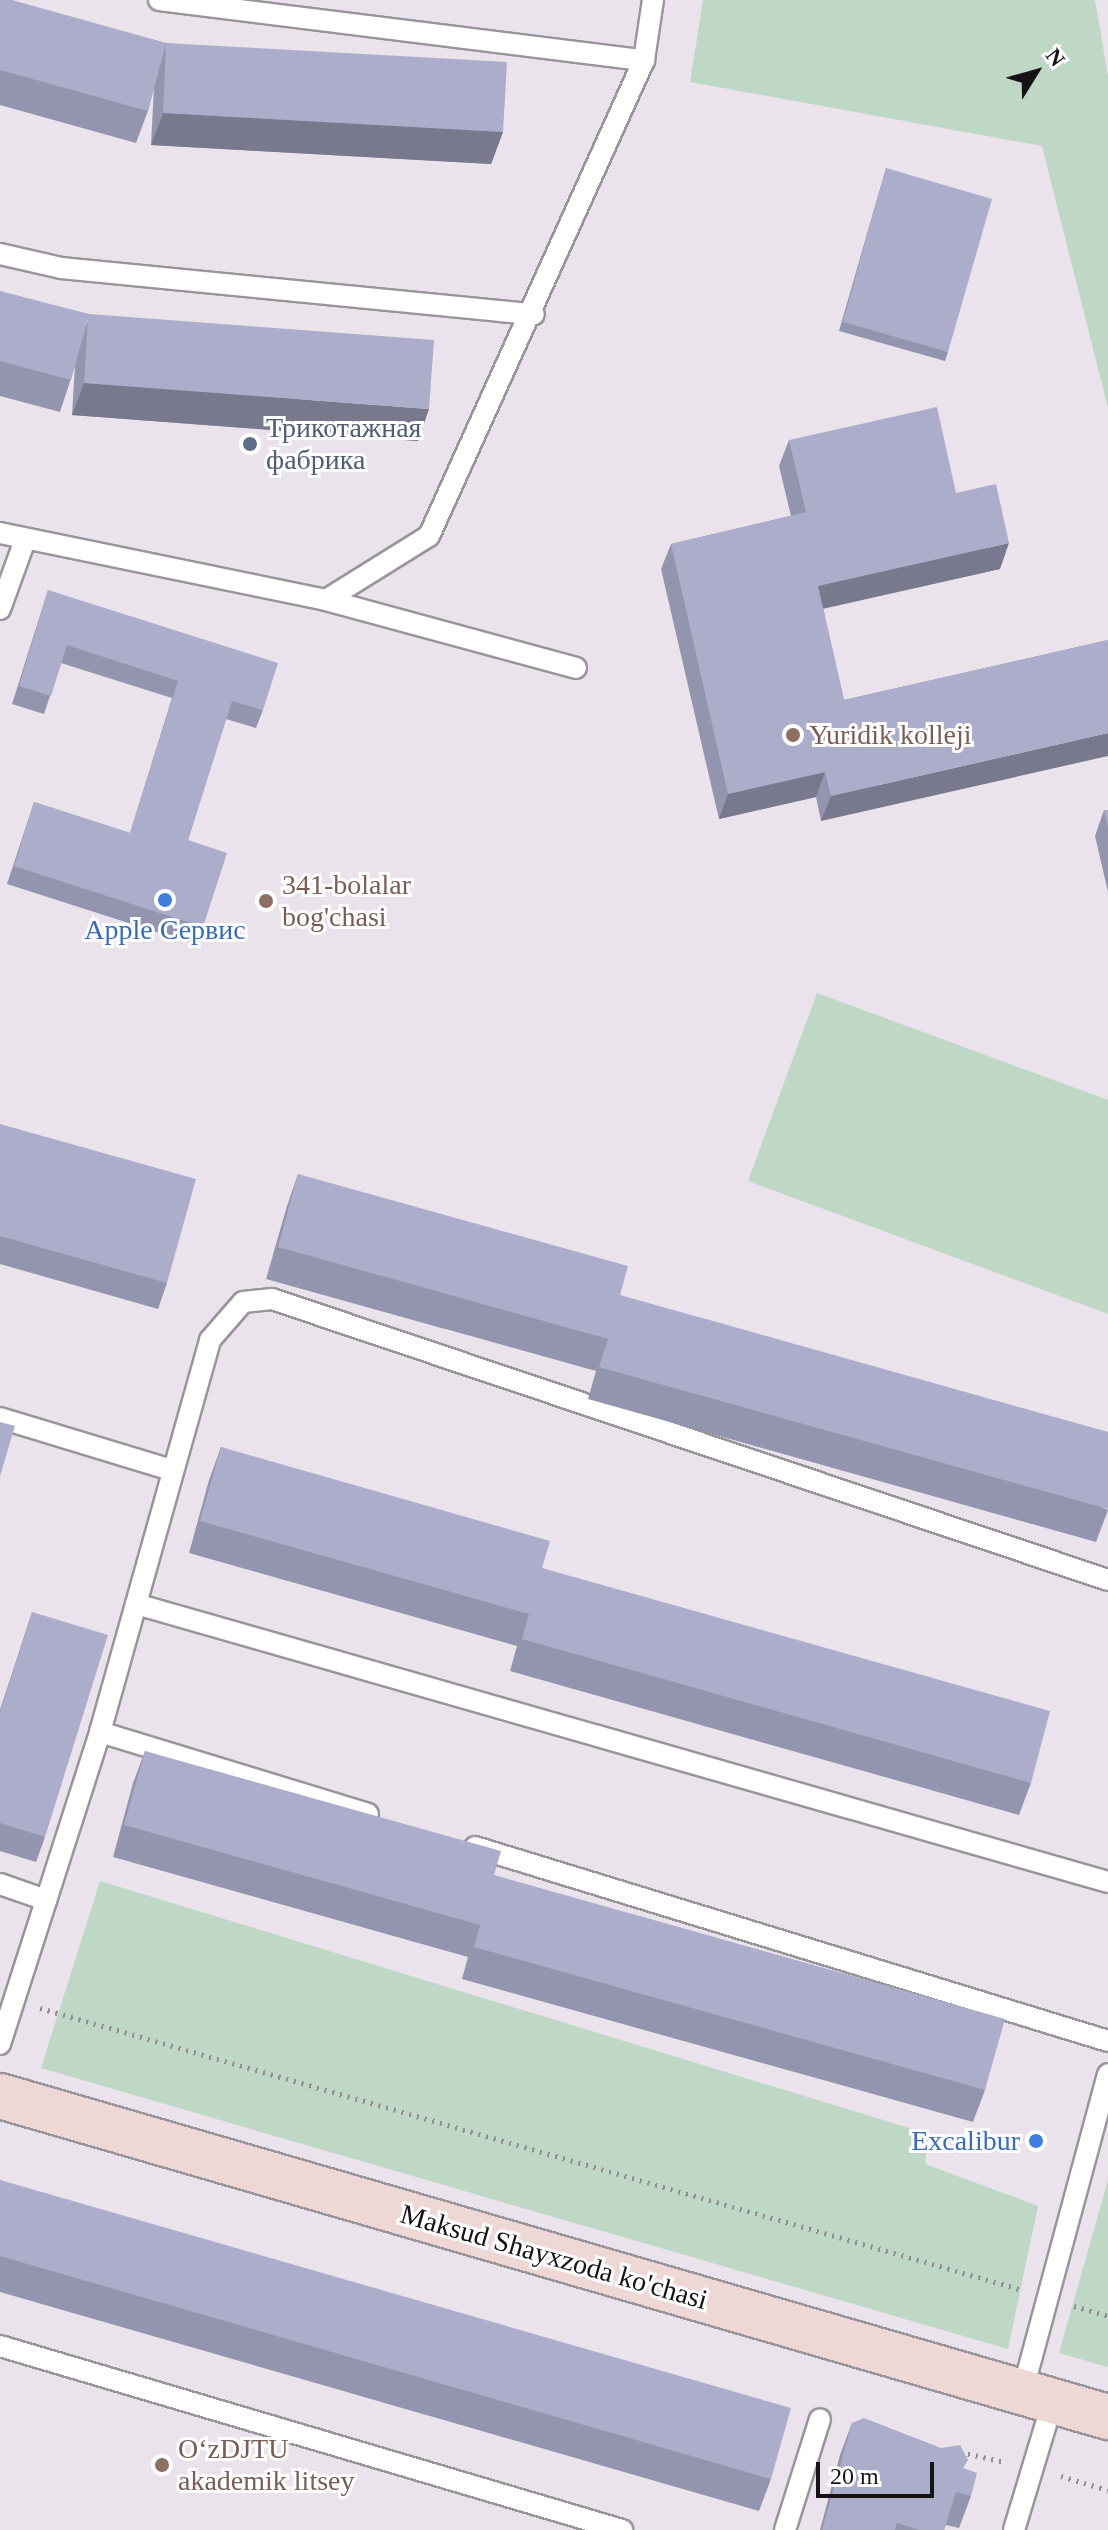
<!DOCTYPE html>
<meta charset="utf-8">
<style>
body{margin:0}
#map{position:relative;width:1108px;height:2530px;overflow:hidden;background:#eae3ec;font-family:Georgia,serif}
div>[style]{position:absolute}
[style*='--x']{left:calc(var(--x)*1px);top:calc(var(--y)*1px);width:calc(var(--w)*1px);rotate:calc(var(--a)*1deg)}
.green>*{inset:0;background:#bfd8c5}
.path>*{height:5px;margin-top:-2.5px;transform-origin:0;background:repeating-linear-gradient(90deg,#918c93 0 2px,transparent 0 8px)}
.roads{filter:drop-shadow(2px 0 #9a949b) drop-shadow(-2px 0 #9a949b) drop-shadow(0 2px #9a949b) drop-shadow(0 -2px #9a949b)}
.lane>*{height:20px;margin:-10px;padding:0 10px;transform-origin:10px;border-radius:10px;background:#fff}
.secondary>*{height:44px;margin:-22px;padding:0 22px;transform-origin:22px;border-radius:22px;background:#eed8d5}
.wall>*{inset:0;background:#9395ae}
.shaded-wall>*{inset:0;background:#78798d}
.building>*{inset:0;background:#abadca}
.dots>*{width:22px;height:22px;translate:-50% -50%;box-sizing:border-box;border:4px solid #fff;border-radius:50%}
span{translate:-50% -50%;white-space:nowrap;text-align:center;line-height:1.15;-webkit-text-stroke:6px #fff;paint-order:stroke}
.service-label{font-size:28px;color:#4e5e75}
.left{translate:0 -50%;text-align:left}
.education-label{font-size:28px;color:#785e54}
.shop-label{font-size:28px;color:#366cbe}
.right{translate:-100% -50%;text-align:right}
.street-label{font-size:28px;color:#151316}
.north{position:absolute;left:996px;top:32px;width:80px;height:80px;-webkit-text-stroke:6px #fff;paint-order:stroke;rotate:53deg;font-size:22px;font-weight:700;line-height:32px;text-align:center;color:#151316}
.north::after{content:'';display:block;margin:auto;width:28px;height:36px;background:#151316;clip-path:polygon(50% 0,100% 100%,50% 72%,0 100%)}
.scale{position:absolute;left:816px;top:2462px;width:118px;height:36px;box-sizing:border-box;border:4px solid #151316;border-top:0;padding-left:10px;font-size:24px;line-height:28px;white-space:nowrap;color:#151316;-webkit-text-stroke:6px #fff;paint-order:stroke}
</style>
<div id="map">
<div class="green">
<i style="clip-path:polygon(703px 0,1095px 0,1108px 76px,1108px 408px,1042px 146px,690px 82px)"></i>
<i style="clip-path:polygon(817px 993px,1108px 1100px,1108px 1314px,748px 1181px)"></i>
<i style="clip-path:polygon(100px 1881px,929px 2134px,925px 2164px,1038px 2206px,1008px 2349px,41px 2068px)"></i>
<i style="clip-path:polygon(1108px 2180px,1108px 2367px,1059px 2353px)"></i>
</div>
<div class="path">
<i style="--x:40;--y:2008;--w:1019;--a:16.01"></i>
<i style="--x:1074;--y:2306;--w:35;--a:16"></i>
<i style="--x:960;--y:2452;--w:46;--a:12.5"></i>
<i style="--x:1061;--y:2476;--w:49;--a:16.6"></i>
</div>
<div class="roads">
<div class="lane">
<i style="--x:159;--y:0;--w:489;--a:7.1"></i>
<i style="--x:0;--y:254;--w:63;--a:12.9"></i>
<i style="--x:61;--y:268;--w:475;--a:5.6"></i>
<i style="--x:0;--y:533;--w:333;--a:11.6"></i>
<i style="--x:326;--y:600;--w:259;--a:15.2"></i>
<i style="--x:326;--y:600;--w:121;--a:-31.9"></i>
<i style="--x:429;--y:536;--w:522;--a:-65.69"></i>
<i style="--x:644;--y:60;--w:61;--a:-81.5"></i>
<i style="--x:0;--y:609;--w:73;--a:-70.1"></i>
<i style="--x:0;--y:1418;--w:179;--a:16.9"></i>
<i style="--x:136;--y:1604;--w:1011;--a:15.96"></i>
<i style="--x:100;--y:1732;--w:280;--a:17"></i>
<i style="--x:475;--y:1847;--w:662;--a:17.04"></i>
<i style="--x:0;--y:1884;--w:49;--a:19.2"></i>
<i style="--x:0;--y:2044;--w:328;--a:-72.2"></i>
<i style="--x:100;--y:1732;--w:407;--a:-74.3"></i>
<i style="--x:210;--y:1340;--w:50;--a:-49"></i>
<i style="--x:243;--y:1302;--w:29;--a:-6"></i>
<i style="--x:272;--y:1299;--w:882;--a:18.58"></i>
<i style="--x:0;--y:2346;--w:649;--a:16.48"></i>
<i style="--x:1022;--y:2393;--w:330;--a:-74.9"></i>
<i style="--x:785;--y:2530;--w:116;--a:-72.5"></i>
<i style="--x:1014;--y:2530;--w:135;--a:-73.2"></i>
</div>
<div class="secondary">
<i style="--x:0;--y:2096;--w:1154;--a:16.16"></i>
</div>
</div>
<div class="wall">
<i style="clip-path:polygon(0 0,166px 43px,503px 132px,491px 164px,151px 145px,154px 88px,148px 111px,136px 143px,0 105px)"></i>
<i style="clip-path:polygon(886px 168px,948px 352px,945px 361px,839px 331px)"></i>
<i style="clip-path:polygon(0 291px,418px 441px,72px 415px,75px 366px,60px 412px,0 396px)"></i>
<i style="clip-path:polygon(789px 440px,956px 493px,1000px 569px,823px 608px,844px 700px,1108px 640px,821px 821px,816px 797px,719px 819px,661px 569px,671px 544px,791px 516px,779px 466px)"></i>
<i style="clip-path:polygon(48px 590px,263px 710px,256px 728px,226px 719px,188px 840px,203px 927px,197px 945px,7px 884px,34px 802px,130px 833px,172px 698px,61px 663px,44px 714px,12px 704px)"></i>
<i style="clip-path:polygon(1104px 810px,1108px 810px,1108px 892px,1095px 836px)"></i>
<i style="clip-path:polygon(0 1124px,167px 1283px,158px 1309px,0 1264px)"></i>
<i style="clip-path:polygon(298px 1174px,620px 1295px,1108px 1510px,1096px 1542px,588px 1399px,596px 1371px,266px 1279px,287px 1206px)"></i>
<i style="clip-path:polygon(221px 1447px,542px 1568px,1031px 1783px,1019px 1815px,510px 1671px,517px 1646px,189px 1553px,209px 1480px)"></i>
<i style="clip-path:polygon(32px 1612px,45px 1837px,36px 1862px,0 1851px,0 1710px)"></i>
<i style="clip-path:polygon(145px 1751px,494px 1875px,985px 2090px,973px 2122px,462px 1979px,468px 1957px,113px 1857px,133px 1783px)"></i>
<i style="clip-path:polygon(0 2180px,771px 2479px,759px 2511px,0 2292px)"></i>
<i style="clip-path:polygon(852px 2423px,965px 2469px,971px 2496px,959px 2528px,946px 2525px,944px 2530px,820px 2530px,840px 2455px)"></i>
</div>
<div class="shaded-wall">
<i style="clip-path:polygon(163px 113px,503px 132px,491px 164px,151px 145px)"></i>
<i style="clip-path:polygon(84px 383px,429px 409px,418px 441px,72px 415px)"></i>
<i style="clip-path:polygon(1009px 543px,1000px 569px,809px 612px,818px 586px)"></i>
<i style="clip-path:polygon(1108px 733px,1108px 756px,821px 821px,831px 796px)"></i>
<i style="clip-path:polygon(825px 772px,816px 797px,719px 819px,728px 794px)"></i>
</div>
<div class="building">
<i style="clip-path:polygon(0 0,12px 0,166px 43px,148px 111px,0 70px)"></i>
<i style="clip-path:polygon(166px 43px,507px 62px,503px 132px,163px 113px)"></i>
<i style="clip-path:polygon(886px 168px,992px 199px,948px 352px,843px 322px)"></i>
<i style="clip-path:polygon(0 291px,89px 314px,434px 340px,429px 409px,84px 383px,88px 319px,71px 380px,0 361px)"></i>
<i style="clip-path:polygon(937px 407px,956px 493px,996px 484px,1009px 543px,818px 586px,844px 700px,1108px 640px,1108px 733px,831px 796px,825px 772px,728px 794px,671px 544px,806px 512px,789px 440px)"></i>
<i style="clip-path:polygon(48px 590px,278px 663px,263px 710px,232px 701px,188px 840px,227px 853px,203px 927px,14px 866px,34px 802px,130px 833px,178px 681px,67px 645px,51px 696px,19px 686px)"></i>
<i style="clip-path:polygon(1104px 810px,1108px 810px,1108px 828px)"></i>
<i style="clip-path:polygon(0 1124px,196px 1179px,167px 1283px,0 1236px)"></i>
<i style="clip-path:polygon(298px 1174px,628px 1266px,620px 1295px,1108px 1432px,1108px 1509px,599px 1367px,608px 1339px,278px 1247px)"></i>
<i style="clip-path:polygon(0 1422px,15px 1426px,0 1476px)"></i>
<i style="clip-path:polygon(221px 1447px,550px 1541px,542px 1568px,1050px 1711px,1031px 1783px,522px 1639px,529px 1614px,200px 1521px)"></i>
<i style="clip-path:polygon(32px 1612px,108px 1635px,45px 1837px,0 1823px,0 1713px)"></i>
<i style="clip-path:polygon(145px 1751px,501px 1851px,494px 1875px,1005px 2019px,985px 2090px,474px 1947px,480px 1925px,124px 1825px)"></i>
<i style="clip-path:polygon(0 2180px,791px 2408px,771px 2479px,0 2256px)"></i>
<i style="clip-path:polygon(864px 2418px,941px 2448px,960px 2445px,968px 2460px,963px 2468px,977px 2473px,971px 2496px,956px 2492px,944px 2530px,920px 2530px,897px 2523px,895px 2530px,822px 2530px,852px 2423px)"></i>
</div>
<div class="dots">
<i style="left:250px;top:444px;background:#5c6f8a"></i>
<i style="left:793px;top:735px;background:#8d6e63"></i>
<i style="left:165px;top:900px;background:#3f7fe0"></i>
<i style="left:266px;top:901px;background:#8d6e63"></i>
<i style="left:1036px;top:2141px;background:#3f7fe0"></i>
<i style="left:162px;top:2465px;background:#8d6e63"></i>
</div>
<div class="service-label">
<span class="left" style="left:266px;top:444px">Трикотажная<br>фабрика</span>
</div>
<div class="education-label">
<span class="left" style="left:809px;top:735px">Yuridik kolleji</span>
<span class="left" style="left:282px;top:901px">341-bolalar<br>bog'chasi</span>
<span class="left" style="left:178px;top:2465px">OʻzDJTU<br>akademik litsey</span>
</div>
<div class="shop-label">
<span style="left:165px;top:930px">Apple Сервис</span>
<span class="right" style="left:1020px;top:2141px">Excalibur</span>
</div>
<div class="street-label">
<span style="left:554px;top:2257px;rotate:16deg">Maksud Shayxzoda ko'chasi</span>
</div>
<div class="north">N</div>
<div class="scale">20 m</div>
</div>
